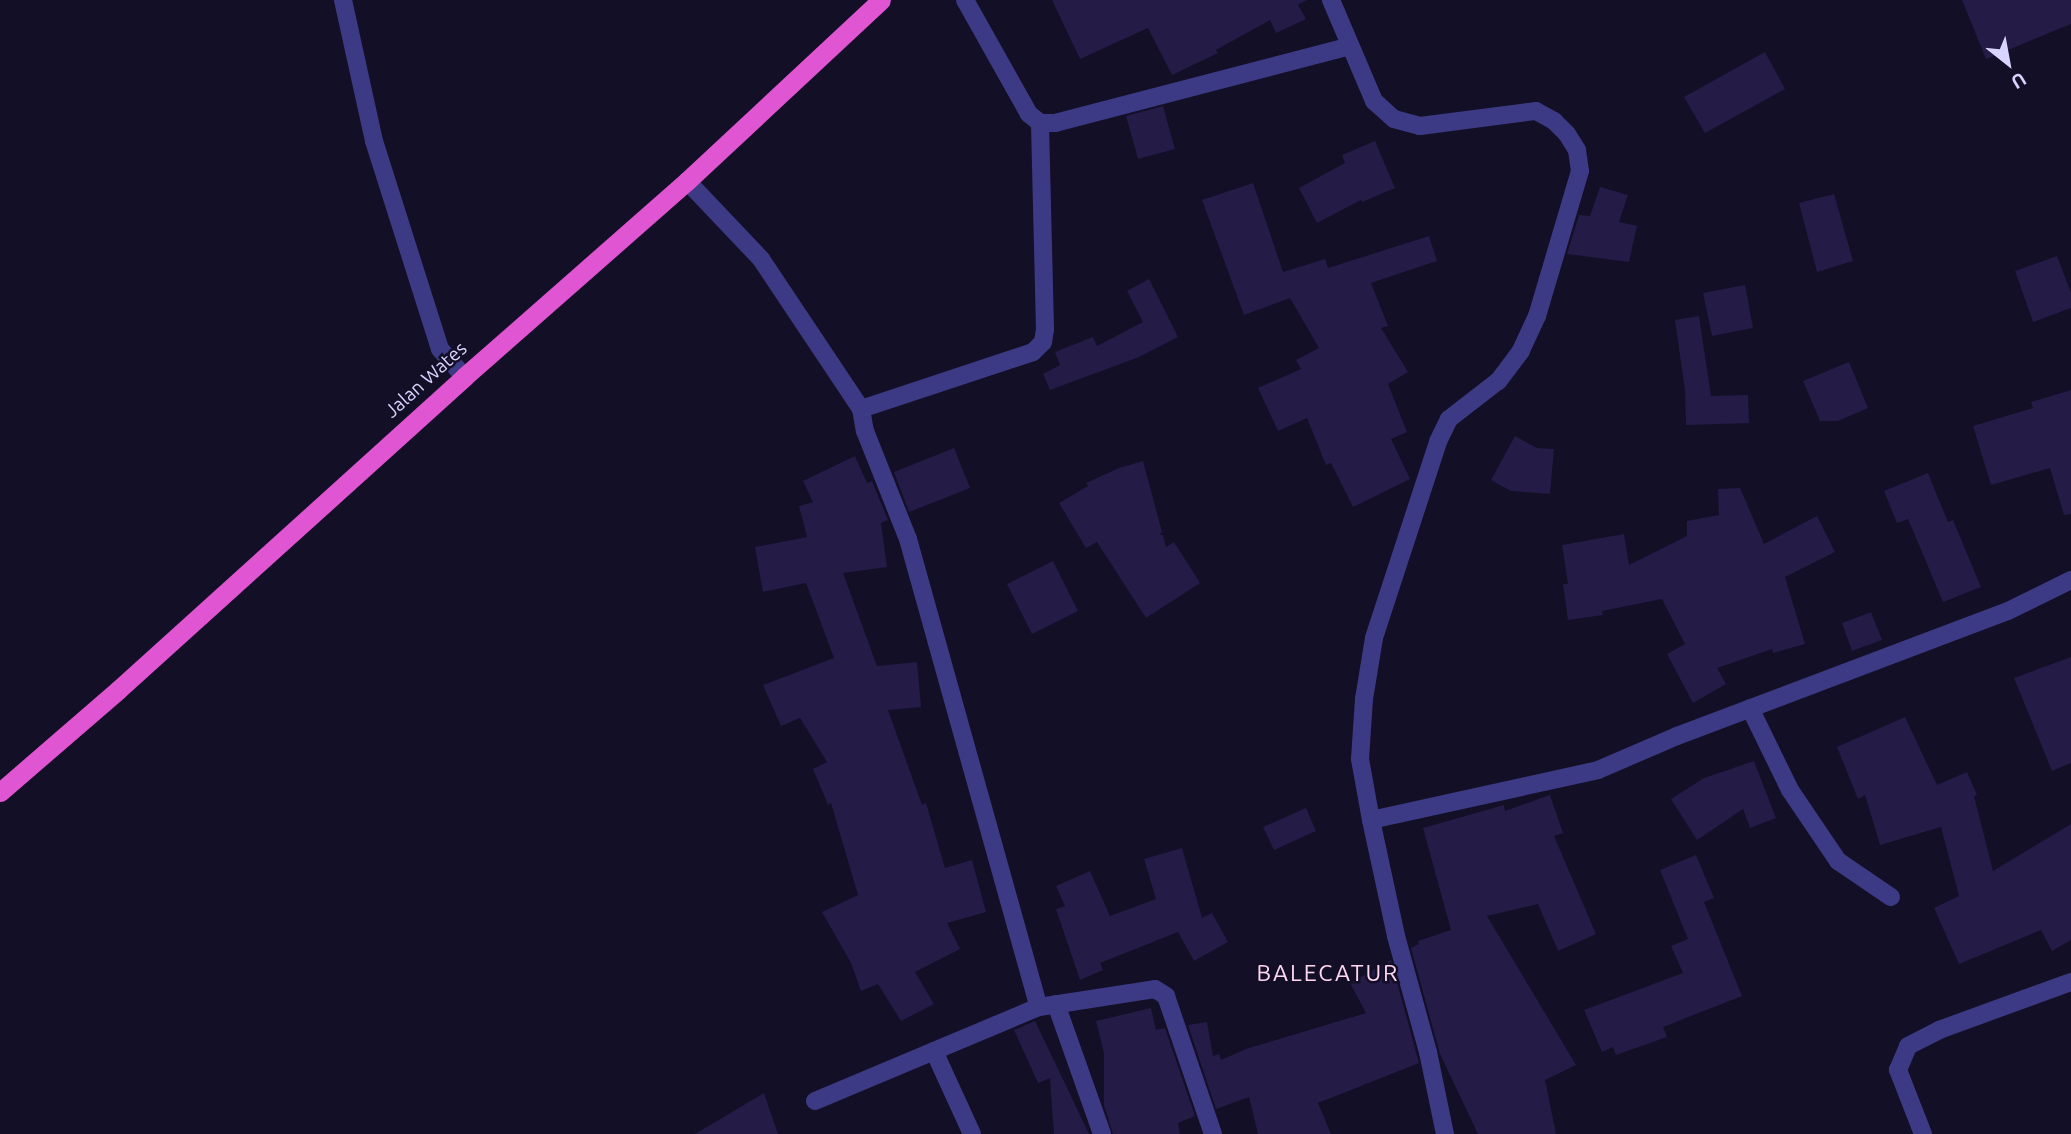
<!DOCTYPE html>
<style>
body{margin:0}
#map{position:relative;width:2071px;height:1134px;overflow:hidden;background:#130f26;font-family:Ubuntu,sans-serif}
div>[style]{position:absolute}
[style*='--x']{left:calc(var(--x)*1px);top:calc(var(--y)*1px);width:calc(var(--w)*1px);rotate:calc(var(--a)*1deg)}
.building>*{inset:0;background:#241b47}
.minor>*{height:18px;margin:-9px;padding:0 9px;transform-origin:9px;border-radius:9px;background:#3d3a85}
.trunk>*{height:19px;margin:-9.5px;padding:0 9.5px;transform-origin:9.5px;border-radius:9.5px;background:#e055d1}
span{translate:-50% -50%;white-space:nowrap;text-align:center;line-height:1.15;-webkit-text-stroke:5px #130f26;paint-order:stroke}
.street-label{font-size:19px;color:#d9d4ff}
.quarter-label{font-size:23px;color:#ffd6f0;letter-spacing:2px}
.north{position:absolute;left:1973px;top:28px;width:70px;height:70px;-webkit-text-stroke:5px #130f26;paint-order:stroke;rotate:149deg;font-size:19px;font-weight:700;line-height:28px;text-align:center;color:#d9d4ff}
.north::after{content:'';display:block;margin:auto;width:24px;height:32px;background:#d9d4ff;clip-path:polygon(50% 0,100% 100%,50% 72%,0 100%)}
</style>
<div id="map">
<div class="building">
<i style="clip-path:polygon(1052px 0,1307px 0,1298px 5px,1306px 19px,1276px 33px,1270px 20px,1216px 50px,1218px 53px,1172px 75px,1148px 28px,1080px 59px)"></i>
<i style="clip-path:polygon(1962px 0,2071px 0,2071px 24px,1986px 59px)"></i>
<i style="clip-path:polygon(1765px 52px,1785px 89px,1705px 133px,1684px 97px)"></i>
<i style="clip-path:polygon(1163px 106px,1175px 149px,1138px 159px,1126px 116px)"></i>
<i style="clip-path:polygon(1375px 141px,1395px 188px,1362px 202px,1361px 200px,1317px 223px,1299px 188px,1345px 163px,1342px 155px)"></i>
<i style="clip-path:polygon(1253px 183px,1283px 272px,1325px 259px,1328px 268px,1429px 236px,1437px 261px,1371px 283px,1388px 326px,1381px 328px,1408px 372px,1388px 384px,1407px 432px,1391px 439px,1410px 479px,1353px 507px,1331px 463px,1326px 465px,1307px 418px,1278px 431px,1258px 388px,1301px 369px,1296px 360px,1319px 348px,1290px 298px,1244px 315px,1202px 200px)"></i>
<i style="clip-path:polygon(1600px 187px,1628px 195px,1619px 222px,1637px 226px,1629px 262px,1567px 254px,1579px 215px,1590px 216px)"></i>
<i style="clip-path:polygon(1834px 194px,1853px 261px,1817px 272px,1799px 203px)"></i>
<i style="clip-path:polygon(2057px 256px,2071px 293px,2071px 308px,2033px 322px,2015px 271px)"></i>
<i style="clip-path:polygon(1149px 279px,1178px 337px,1139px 357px,1050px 390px,1043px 374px,1060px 365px,1055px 352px,1093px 337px,1097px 346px,1143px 322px,1127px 291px)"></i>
<i style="clip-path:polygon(1745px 285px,1753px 328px,1712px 336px,1703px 293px)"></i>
<i style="clip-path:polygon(1699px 316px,1711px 396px,1748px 395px,1749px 423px,1686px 425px,1685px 390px,1675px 320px)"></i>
<i style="clip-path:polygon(1849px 362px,1868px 408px,1838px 421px,1820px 421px,1803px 381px)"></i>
<i style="clip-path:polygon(2071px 390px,2071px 514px,2064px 515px,2050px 468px,1991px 485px,1973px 426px,2033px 408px,2031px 402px)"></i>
<i style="clip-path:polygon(1515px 436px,1537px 448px,1554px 449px,1550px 494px,1511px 491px,1491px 480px)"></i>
<i style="clip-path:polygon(954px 448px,970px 488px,909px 512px,894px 472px)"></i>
<i style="clip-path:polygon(855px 456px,867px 483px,872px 481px,888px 520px,881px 523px,887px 567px,843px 573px,877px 666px,917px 662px,921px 707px,888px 710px,922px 805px,926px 803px,945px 868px,972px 860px,986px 912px,947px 923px,960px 949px,915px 972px,934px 1004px,901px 1021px,878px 984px,861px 991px,851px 963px,822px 912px,858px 895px,831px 803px,828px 805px,813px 769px,827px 762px,800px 718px,781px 726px,763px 685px,834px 658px,806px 583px,763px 592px,755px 547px,807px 537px,799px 506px,813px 502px,803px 481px)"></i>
<i style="clip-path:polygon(1143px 461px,1162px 532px,1159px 535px,1163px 535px,1166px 547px,1174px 542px,1200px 583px,1146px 618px,1097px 542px,1086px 548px,1059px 503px,1088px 486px,1086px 483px,1119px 468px)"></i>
<i style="clip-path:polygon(1928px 473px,1948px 522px,1953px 520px,1981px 587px,1943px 602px,1908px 519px,1897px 523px,1884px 491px)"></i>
<i style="clip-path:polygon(1740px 488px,1764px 544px,1817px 516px,1835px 552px,1785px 577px,1805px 644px,1773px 653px,1772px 649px,1717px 668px,1726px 684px,1693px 703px,1667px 654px,1685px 644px,1662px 599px,1602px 611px,1603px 615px,1568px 620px,1563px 584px,1568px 584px,1562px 545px,1624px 534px,1629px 565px,1687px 536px,1687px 521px,1719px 515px,1718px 489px)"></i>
<i style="clip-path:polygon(1053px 561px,1078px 611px,1032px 634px,1007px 584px)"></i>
<i style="clip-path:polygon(1871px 612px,1882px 640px,1852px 651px,1842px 623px)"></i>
<i style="clip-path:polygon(2071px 657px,2071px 763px,2052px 771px,2014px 678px)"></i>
<i style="clip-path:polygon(1905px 717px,1937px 785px,1967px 772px,1977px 795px,1974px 796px,1993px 871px,2071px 824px,2071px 940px,2052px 951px,2041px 930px,1959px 964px,1934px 908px,1959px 896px,1941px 827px,1880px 845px,1865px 795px,1858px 799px,1837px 747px)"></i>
<i style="clip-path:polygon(1754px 761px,1776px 818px,1750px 828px,1743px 809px,1697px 840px,1671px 799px,1704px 778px)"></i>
<i style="clip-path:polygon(1550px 795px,1563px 833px,1554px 836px,1596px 934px,1558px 951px,1538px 904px,1487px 916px,1576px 1065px,1545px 1080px,1556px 1134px,1478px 1134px,1440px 1054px,1411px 948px,1419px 944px,1418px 941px,1451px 930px,1423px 828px,1504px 805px,1505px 811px)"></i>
<i style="clip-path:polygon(1306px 808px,1316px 831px,1274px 850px,1263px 827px)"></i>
<i style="clip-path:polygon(1182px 848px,1202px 918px,1212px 913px,1228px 942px,1194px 961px,1178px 932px,1100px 963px,1103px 970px,1080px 980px,1056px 909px,1065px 906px,1056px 886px,1090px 871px,1110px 916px,1156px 899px,1144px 859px)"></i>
<i style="clip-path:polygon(1696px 855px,1714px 898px,1704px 902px,1742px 996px,1663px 1027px,1667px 1037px,1616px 1055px,1613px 1047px,1602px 1052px,1584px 1010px,1683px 973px,1671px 946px,1688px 939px,1660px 870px)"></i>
<i style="clip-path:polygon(1391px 960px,1419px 1063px,1318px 1103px,1331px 1134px,1258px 1134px,1249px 1097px,1216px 1109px,1188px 1025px,1207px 1022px,1213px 1056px,1219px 1054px,1221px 1060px,1246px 1049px,1366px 1013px,1350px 983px)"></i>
<i style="clip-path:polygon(1151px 1008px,1156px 1030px,1165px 1028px,1195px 1116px,1178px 1123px,1180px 1134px,1113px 1134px,1104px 1105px,1104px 1053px,1096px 1021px)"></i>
<i style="clip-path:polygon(1035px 1021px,1059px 1071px,1089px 1134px,1054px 1134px,1050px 1078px,1038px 1083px,1014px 1030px)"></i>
<i style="clip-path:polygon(764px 1093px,778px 1134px,695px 1134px)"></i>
</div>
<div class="minor">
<i style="--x:343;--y:0;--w:144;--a:77.6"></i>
<i style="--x:374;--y:141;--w:218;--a:72.4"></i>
<i style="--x:440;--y:349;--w:37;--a:49"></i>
<i style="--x:965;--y:0;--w:131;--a:60.7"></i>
<i style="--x:1029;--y:114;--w:14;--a:39"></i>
<i style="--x:1040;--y:123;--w:15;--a:0"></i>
<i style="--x:1055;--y:123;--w:305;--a:-14.6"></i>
<i style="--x:1331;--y:0;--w:110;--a:66.9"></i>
<i style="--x:1374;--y:101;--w:27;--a:42"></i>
<i style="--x:1394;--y:119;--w:27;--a:15"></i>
<i style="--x:1420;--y:126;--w:117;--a:-7.4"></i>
<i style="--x:1536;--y:111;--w:21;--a:29"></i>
<i style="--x:1554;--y:121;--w:18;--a:45"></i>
<i style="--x:1567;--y:134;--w:19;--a:58"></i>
<i style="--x:1577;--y:150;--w:21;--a:82"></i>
<i style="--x:1580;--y:171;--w:151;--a:106.5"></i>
<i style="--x:1537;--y:316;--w:38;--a:115"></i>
<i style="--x:1521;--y:351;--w:38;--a:127"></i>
<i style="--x:1498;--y:381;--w:62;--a:142.2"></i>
<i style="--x:1449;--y:419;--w:25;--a:116"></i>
<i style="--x:1438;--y:442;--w:206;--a:108.1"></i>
<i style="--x:1374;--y:638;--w:62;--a:99.3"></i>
<i style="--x:1364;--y:699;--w:60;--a:93.8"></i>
<i style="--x:1360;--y:759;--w:62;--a:79.8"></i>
<i style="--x:1371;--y:820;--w:119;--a:77.8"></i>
<i style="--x:1396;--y:936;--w:120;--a:74.6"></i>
<i style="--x:1428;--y:1052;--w:84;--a:78.3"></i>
<i style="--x:687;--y:181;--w:108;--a:46.5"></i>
<i style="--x:761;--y:259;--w:180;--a:56.3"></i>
<i style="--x:861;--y:409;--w:22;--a:80"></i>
<i style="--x:865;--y:431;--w:116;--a:68.3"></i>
<i style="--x:908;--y:539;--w:486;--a:74.4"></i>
<i style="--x:861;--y:409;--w:181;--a:-18.3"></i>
<i style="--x:1033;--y:352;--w:14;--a:-45"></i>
<i style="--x:1043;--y:342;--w:13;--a:-81"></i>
<i style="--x:1045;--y:329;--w:206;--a:-91.4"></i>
<i style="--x:1750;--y:708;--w:91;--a:64"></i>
<i style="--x:1790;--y:790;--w:86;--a:55.9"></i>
<i style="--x:1838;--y:861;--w:64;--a:34.2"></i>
<i style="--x:1371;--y:820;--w:232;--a:-12.4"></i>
<i style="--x:1598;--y:770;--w:86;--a:-23.3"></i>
<i style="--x:1677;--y:736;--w:354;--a:-20.7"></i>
<i style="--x:2008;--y:611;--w:70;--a:-26.2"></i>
<i style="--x:1056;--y:1004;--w:138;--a:70.5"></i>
<i style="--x:934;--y:1051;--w:91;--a:65.4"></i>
<i style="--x:815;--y:1101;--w:243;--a:-22.8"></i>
<i style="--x:1039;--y:1007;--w:117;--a:-8.8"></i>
<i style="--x:1155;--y:989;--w:13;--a:32"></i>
<i style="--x:1166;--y:996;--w:146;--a:71.2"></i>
<i style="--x:1923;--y:1134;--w:69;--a:-111.3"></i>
<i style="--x:1898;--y:1070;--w:26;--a:-67"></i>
<i style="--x:1908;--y:1046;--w:35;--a:-27"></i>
<i style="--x:1939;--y:1030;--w:140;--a:-20"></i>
</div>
<div class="trunk">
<i style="--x:0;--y:792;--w:156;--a:-40.8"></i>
<i style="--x:118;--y:690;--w:467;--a:-42.1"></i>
<i style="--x:464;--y:377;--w:297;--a:-41.3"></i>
<i style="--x:687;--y:181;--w:265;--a:-43"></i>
</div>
<div class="street-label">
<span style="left:426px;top:380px;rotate:-42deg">Jalan Wates</span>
</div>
<div class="quarter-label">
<span style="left:1328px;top:973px">BALECATUR</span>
</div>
<div class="north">U</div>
</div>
